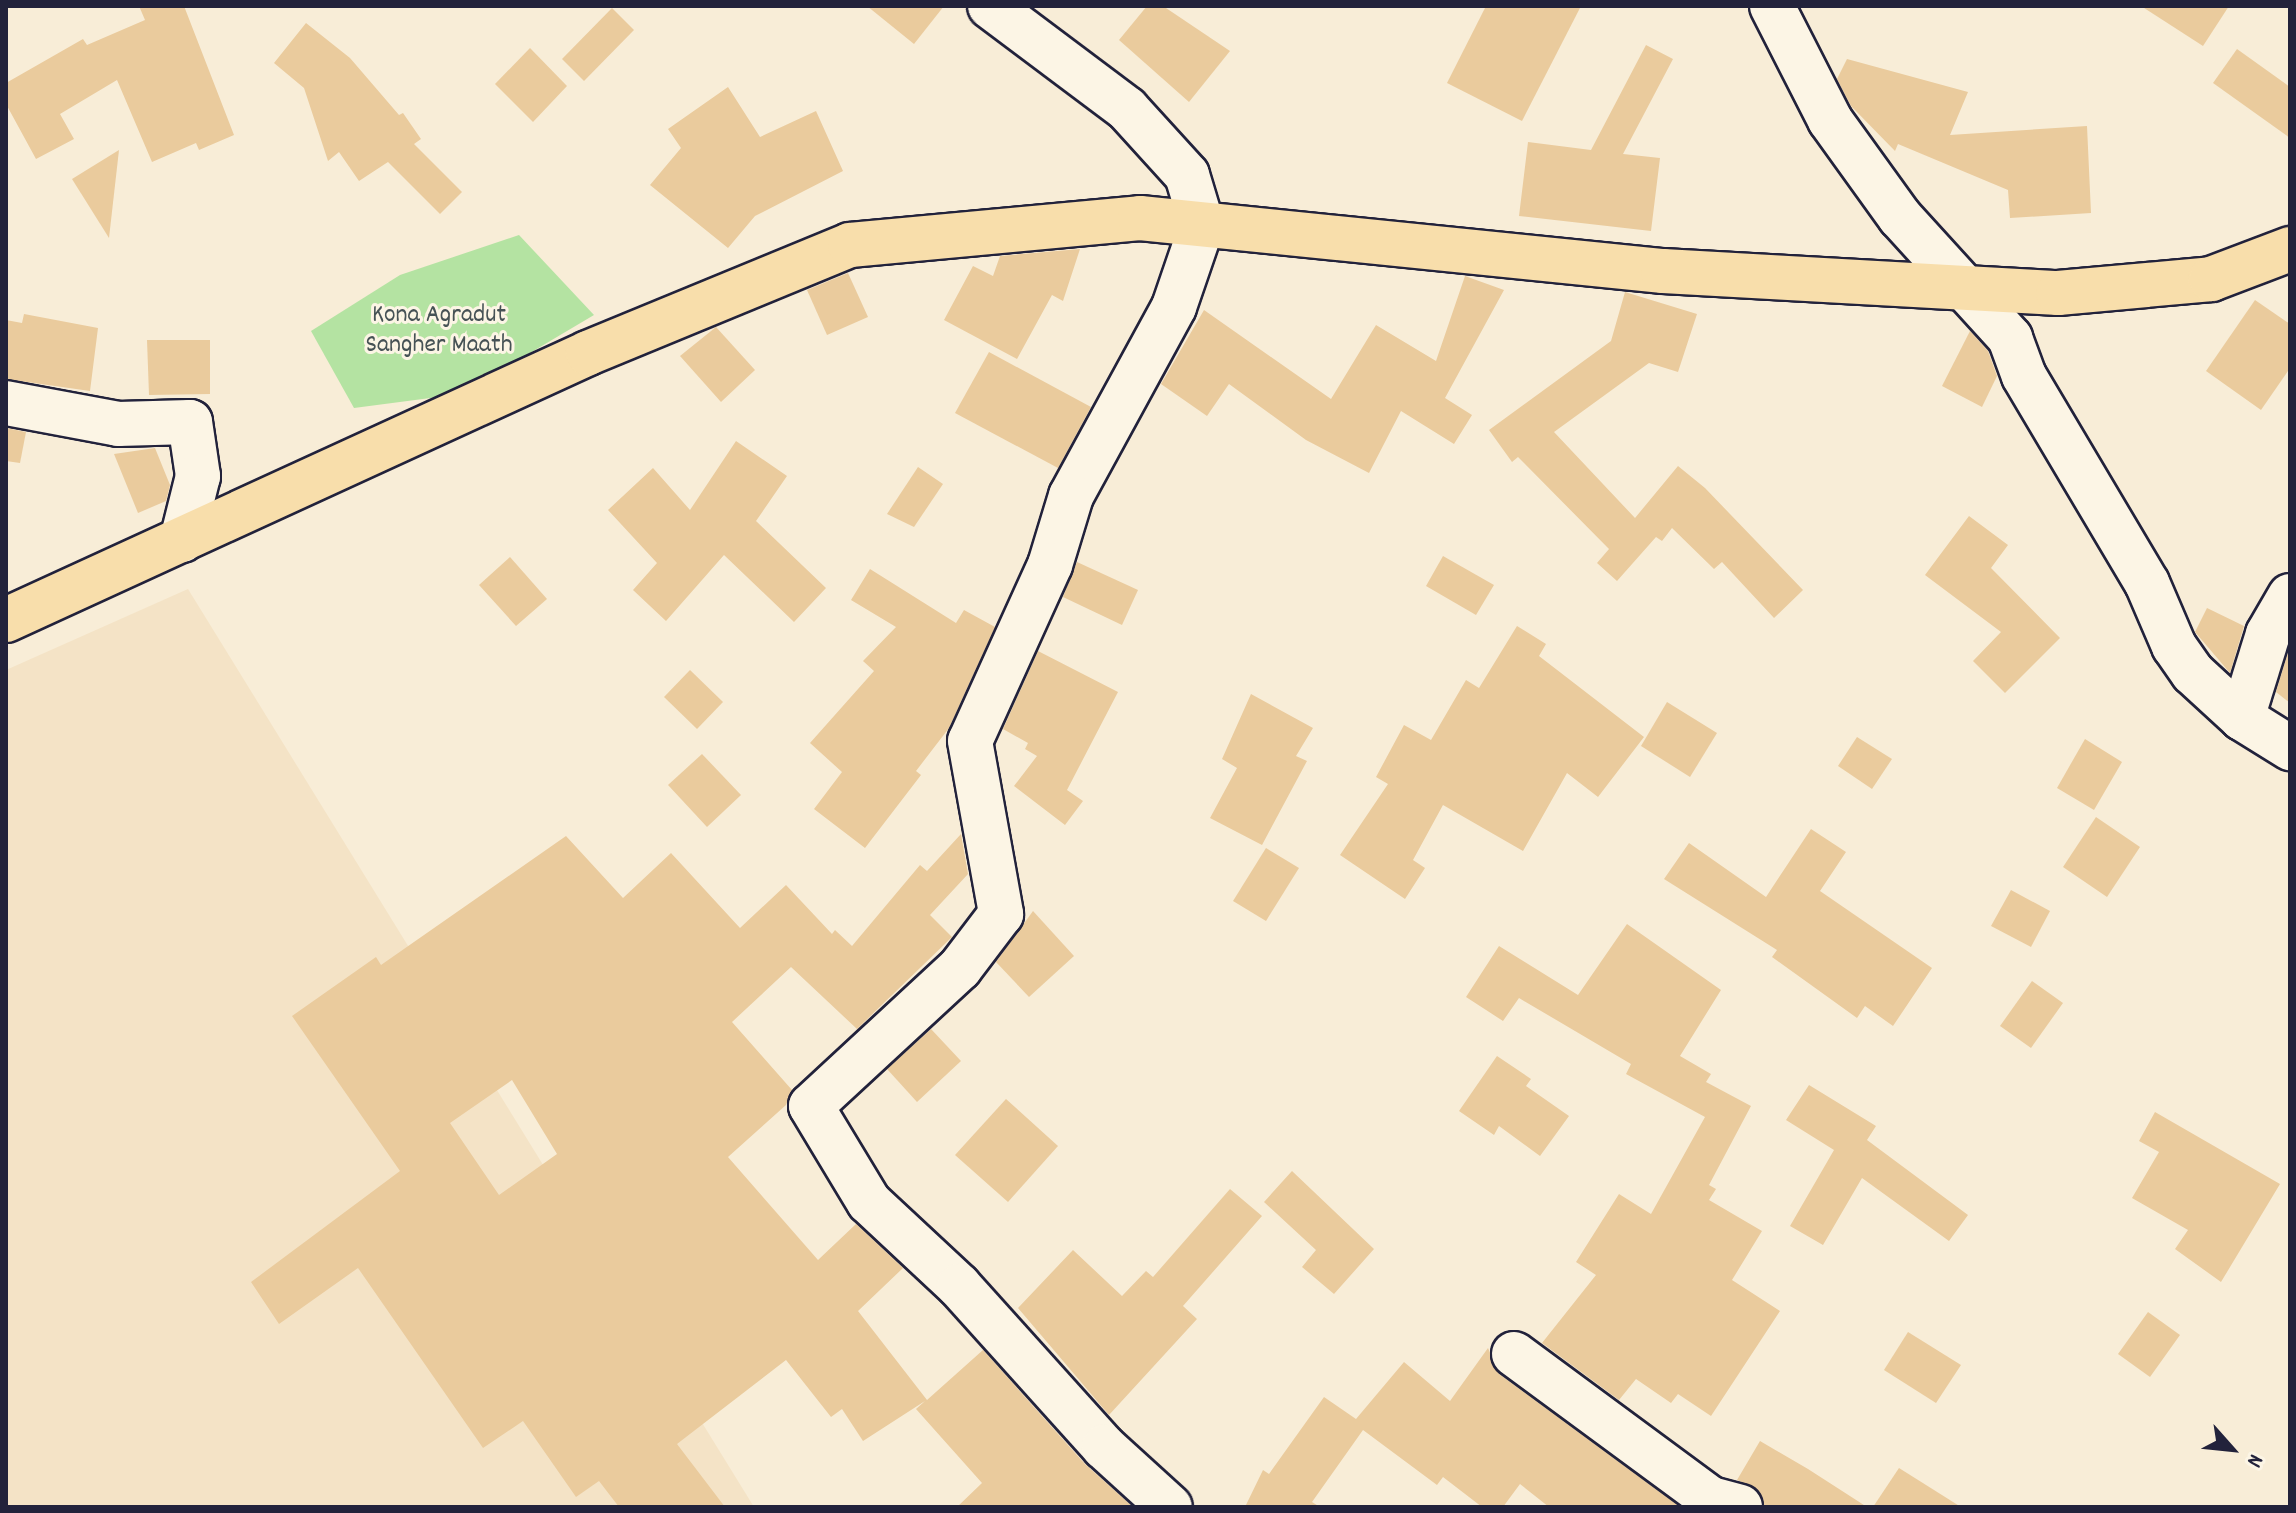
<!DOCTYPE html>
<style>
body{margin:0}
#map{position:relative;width:2296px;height:1513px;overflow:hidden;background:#f8edd7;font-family:Dekko,sans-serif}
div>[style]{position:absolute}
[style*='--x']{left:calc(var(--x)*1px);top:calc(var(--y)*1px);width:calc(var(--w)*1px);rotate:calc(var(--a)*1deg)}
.built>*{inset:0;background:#f4e3c6}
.green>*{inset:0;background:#b4e3a2}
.building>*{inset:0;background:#eacb9d}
.roads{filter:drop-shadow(2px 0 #22223b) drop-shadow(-2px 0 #22223b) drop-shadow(0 2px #22223b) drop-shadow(0 -2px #22223b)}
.minor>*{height:44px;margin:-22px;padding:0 22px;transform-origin:22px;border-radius:22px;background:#fcf5e5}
.major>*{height:44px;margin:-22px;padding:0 22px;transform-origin:22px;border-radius:22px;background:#f8deab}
span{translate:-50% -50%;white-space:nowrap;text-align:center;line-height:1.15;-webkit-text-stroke:6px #fcf5e5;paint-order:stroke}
.park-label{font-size:26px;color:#465255}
.frame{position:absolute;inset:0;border:8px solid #22223b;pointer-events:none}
.north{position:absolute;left:2192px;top:1409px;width:80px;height:80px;-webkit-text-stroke:6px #fcf5e5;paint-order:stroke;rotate:117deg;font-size:22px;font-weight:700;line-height:32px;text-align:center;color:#22223b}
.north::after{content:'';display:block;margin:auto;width:28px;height:36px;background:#22223b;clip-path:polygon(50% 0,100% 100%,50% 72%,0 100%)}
</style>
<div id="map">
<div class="built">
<i style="clip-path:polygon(188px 589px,754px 1507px,6px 1507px,6px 670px)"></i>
</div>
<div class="green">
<i style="clip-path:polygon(519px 235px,594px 315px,461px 394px,354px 408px,311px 331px,400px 275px)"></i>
</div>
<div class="building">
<i style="clip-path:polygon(139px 6px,184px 6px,234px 135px,199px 150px,196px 143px,152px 162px,117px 80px,60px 114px,74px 139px,36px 159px,6px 104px,6px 83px,83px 39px,87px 45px,145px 20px)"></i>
<i style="clip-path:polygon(867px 6px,944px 6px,914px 44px)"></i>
<i style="clip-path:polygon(1147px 6px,1163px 6px,1230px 51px,1189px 102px,1119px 40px)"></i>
<i style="clip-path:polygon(1486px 6px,1581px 6px,1522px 121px,1447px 83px)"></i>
<i style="clip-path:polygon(2141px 6px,2229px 6px,2203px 46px)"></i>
<i style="clip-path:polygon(612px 8px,634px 30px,584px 81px,562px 59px)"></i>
<i style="clip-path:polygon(306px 23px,350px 58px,399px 115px,403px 113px,421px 139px,414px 144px,462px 192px,440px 214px,388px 162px,359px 181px,339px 152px,328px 161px,304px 88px,274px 63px)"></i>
<i style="clip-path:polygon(1646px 45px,1673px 59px,1623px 154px,1660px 158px,1651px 231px,1519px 216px,1528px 142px,1591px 150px)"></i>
<i style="clip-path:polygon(530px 48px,567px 86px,533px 122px,495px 84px)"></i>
<i style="clip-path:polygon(2237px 49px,2290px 87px,2290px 138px,2213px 83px)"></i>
<i style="clip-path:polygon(1847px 59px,1968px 92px,1950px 135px,2087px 126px,2091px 213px,2010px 218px,2008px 190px,1898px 144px,1895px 151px,1851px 106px,1837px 79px)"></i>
<i style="clip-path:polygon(728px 87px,760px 137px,816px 111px,843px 171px,755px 216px,728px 248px,650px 185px,681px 148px,668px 129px)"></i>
<i style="clip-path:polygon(119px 150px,109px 238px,72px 179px)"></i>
<i style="clip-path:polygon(1080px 249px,1063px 301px,1052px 295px,1017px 359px,944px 320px,973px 266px,993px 276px,1000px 256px)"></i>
<i style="clip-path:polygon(848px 273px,868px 317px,827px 335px,807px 290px)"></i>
<i style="clip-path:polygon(1465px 276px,1504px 290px,1445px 398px,1472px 415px,1454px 444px,1401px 411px,1369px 473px,1306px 440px,1229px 384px,1207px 416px,1161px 384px,1204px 310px,1331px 399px,1376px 325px,1436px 361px)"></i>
<i style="clip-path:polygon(1625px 292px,1697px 314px,1678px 372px,1649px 363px,1554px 432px,1635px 518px,1678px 466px,1705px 488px,1803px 590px,1774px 618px,1722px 562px,1714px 569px,1672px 528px,1662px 541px,1656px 537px,1617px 581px,1597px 563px,1609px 549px,1518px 457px,1512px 462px,1489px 430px,1611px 341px)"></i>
<i style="clip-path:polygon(2255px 300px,2290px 324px,2290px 368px,2261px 410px,2206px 371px)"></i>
<i style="clip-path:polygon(24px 314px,98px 328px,90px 391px,6px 379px,6px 320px,22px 323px)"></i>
<i style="clip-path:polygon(716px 327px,755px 370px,721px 402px,680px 356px)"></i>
<i style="clip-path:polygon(1970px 331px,1988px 351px,1997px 376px,1982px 407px,1942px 386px)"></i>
<i style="clip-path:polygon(147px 340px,210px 340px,210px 394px,149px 395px)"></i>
<i style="clip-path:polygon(989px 352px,1091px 407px,1058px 468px,955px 413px)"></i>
<i style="clip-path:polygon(6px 428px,26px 432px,20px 463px,6px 461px)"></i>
<i style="clip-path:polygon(736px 441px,787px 476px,756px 521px,826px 588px,794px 622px,724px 555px,666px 621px,633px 590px,657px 563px,608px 510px,653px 468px,690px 510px)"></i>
<i style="clip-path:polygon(155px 448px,170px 485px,166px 501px,138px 513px,114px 454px)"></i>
<i style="clip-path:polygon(918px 467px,943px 484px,914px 527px,887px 514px)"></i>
<i style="clip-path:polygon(1969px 516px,2008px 545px,1991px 568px,2060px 638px,2005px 693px,1973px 661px,2001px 632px,1925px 575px)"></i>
<i style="clip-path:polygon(1443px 556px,1494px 585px,1476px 615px,1426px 586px)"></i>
<i style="clip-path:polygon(510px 557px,547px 599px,516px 626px,479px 585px)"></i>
<i style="clip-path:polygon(1077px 562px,1138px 590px,1122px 625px,1063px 597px)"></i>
<i style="clip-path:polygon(870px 569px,956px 623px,964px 610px,995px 627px,949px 728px,916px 771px,921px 775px,865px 848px,814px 809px,842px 772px,810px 743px,874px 671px,863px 661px,896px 627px,851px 600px)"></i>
<i style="clip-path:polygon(2207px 608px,2244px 626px,2230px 673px,2195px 632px)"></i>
<i style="clip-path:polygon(1517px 626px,1546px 644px,1539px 656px,1644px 737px,1598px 797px,1567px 773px,1523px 851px,1443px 805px,1413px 860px,1425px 868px,1405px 899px,1340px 855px,1388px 784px,1376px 777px,1404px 725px,1431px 740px,1466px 680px,1479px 688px)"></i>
<i style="clip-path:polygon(2289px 649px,2290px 650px,2290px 703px,2276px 692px)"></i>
<i style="clip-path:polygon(1038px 651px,1118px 692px,1067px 790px,1083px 801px,1065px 825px,1014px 786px,1037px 756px,1025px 749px,1028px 743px,1003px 729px)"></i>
<i style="clip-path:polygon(690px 670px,723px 702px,697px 729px,664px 697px)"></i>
<i style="clip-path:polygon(1251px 694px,1313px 728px,1296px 756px,1307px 761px,1262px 845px,1210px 818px,1237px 768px,1222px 759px)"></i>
<i style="clip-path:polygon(1667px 702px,1717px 733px,1690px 777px,1641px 746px)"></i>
<i style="clip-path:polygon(1857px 737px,1892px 759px,1872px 789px,1838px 766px)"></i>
<i style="clip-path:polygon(2085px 739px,2122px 762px,2094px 810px,2057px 788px)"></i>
<i style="clip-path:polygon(702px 754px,741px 795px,707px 827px,668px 785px)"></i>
<i style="clip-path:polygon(2096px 817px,2140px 847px,2107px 897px,2063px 867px)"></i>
<i style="clip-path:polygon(1811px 829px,1846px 852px,1820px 891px,1932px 968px,1893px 1026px,1865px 1006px,1857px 1018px,1772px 957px,1777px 950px,1664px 879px,1689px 843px,1766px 897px)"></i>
<i style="clip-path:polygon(evenodd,961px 834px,968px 874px,930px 915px,952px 937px,857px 1029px,791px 967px,732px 1022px,792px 1090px,786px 1105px,728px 1157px,818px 1260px,856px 1224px,903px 1268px,858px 1311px,927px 1400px,983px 1350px,1085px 1464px,1133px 1507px,957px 1507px,982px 1483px,916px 1409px,925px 1401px,863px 1441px,842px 1409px,831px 1417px,786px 1360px,677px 1444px,725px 1507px,619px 1507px,599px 1481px,576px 1497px,523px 1421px,483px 1448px,358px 1268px,279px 1324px,251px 1282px,400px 1171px,292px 1016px,376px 957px,381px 965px,566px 836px,623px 898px,671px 853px,740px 928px,786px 885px,832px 934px,835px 930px,852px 946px,920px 865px,927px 871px,961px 834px,512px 1080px,557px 1154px,499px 1195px,450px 1123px,512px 1080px)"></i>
<i style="clip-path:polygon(1266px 848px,1299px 868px,1266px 921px,1233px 901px)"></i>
<i style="clip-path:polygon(2011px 890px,2050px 911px,2031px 947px,1991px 926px)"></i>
<i style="clip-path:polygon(1033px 911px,1074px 956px,1029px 997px,996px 962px)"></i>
<i style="clip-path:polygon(1627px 924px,1721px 990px,1680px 1056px,1711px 1074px,1706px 1082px,1751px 1106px,1709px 1185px,1716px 1189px,1709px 1200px,1762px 1231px,1732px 1280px,1780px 1311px,1711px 1416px,1678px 1394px,1671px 1403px,1636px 1379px,1619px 1400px,1542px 1343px,1596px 1275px,1576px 1262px,1619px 1194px,1651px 1214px,1705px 1117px,1626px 1074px,1631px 1064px,1519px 998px,1503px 1021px,1466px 997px,1499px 946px,1578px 995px)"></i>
<i style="clip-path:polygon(2032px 981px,2063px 1003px,2031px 1048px,2000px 1026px)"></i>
<i style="clip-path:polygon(931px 1029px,961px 1061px,917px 1102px,887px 1069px)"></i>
<i style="clip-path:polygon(1497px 1056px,1531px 1079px,1526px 1086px,1569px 1116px,1540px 1156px,1499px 1126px,1494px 1135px,1459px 1111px)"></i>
<i style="clip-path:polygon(1809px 1085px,1876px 1126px,1867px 1140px,1968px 1215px,1949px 1241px,1862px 1178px,1823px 1245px,1790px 1226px,1834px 1150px,1786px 1120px)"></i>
<i style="clip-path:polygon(1006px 1099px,1058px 1146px,1008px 1202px,955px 1155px)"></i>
<i style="clip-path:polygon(2155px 1112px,2280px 1184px,2221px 1282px,2175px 1249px,2188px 1230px,2132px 1198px,2159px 1152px,2139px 1141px)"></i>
<i style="clip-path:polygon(1292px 1171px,1374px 1249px,1334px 1294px,1302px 1267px,1316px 1250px,1264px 1202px)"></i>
<i style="clip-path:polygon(1230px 1189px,1262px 1216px,1183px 1306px,1197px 1319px,1109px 1415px,1018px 1308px,1073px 1250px,1122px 1296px,1146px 1271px,1153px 1277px)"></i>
<i style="clip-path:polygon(2148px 1312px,2180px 1335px,2150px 1377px,2118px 1354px)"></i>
<i style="clip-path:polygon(1908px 1332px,1961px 1365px,1936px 1403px,1884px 1370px)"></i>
<i style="clip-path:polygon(1488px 1348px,1499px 1374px,1680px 1507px,1549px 1507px,1520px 1484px,1503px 1507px,1482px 1507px,1443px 1477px,1437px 1485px,1363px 1430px,1312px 1502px,1320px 1507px,1245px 1507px,1263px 1470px,1269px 1474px,1324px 1397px,1356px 1419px,1404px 1362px,1450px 1401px)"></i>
<i style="clip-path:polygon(1760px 1441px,1808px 1469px,1867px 1507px,1764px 1507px,1757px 1489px,1737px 1480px)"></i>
<i style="clip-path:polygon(1899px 1468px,1961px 1507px,1873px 1507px)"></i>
</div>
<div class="roads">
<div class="minor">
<i style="--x:990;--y:6;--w:171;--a:36.9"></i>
<i style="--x:1127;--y:109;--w:89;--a:47.7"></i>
<i style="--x:1187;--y:175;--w:52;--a:73.3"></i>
<i style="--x:1202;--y:225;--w:87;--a:108.9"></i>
<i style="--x:1174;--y:307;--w:215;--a:118.6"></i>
<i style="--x:1071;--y:496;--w:72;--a:106.9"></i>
<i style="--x:1050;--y:565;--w:193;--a:114.4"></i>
<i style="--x:970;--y:741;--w:176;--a:79.8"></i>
<i style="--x:1001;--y:914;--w:68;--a:127.2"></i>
<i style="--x:960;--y:968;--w:203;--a:137.2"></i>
<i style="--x:811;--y:1106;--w:112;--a:58.9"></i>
<i style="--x:869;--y:1202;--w:123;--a:43"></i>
<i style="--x:959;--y:1286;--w:217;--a:48"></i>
<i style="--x:1104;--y:1447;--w:89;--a:42.3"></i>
<i style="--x:1772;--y:6;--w:128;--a:63"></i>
<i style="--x:1830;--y:120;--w:120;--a:54.2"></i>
<i style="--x:1900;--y:217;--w:164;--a:47.7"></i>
<i style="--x:2010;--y:338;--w:40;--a:69.8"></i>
<i style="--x:2024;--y:376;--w:241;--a:59.3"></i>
<i style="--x:2147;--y:583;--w:69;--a:66.8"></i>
<i style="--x:2174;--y:646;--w:33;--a:55"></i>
<i style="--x:2193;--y:673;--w:67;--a:42.6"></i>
<i style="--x:2242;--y:718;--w:57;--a:32"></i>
<i style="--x:6;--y:403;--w:114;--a:10.6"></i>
<i style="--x:118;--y:424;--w:72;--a:-1.6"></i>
<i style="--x:190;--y:422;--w:55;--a:81.6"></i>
<i style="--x:198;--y:476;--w:66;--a:104"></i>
<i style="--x:2242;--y:718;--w:88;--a:-72.8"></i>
<i style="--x:2268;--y:634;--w:44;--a:-59.9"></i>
<i style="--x:1514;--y:1354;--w:245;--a:36.4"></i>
<i style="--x:1711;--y:1499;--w:30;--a:15"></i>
</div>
<div class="major">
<i style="--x:6;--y:620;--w:640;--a:-24.64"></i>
<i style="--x:588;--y:353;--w:283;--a:-22.4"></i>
<i style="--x:850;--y:245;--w:291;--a:-5.3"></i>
<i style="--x:1140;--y:218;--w:526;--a:5.79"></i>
<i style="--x:1663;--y:271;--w:396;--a:3.2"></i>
<i style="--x:2058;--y:293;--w:154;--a:-5.2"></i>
<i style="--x:2211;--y:279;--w:85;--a:-20.8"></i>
</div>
</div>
<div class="park-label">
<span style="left:439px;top:331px">Kona Agradut<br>Sangher Maath</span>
</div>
<div class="frame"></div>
<div class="north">N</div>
</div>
